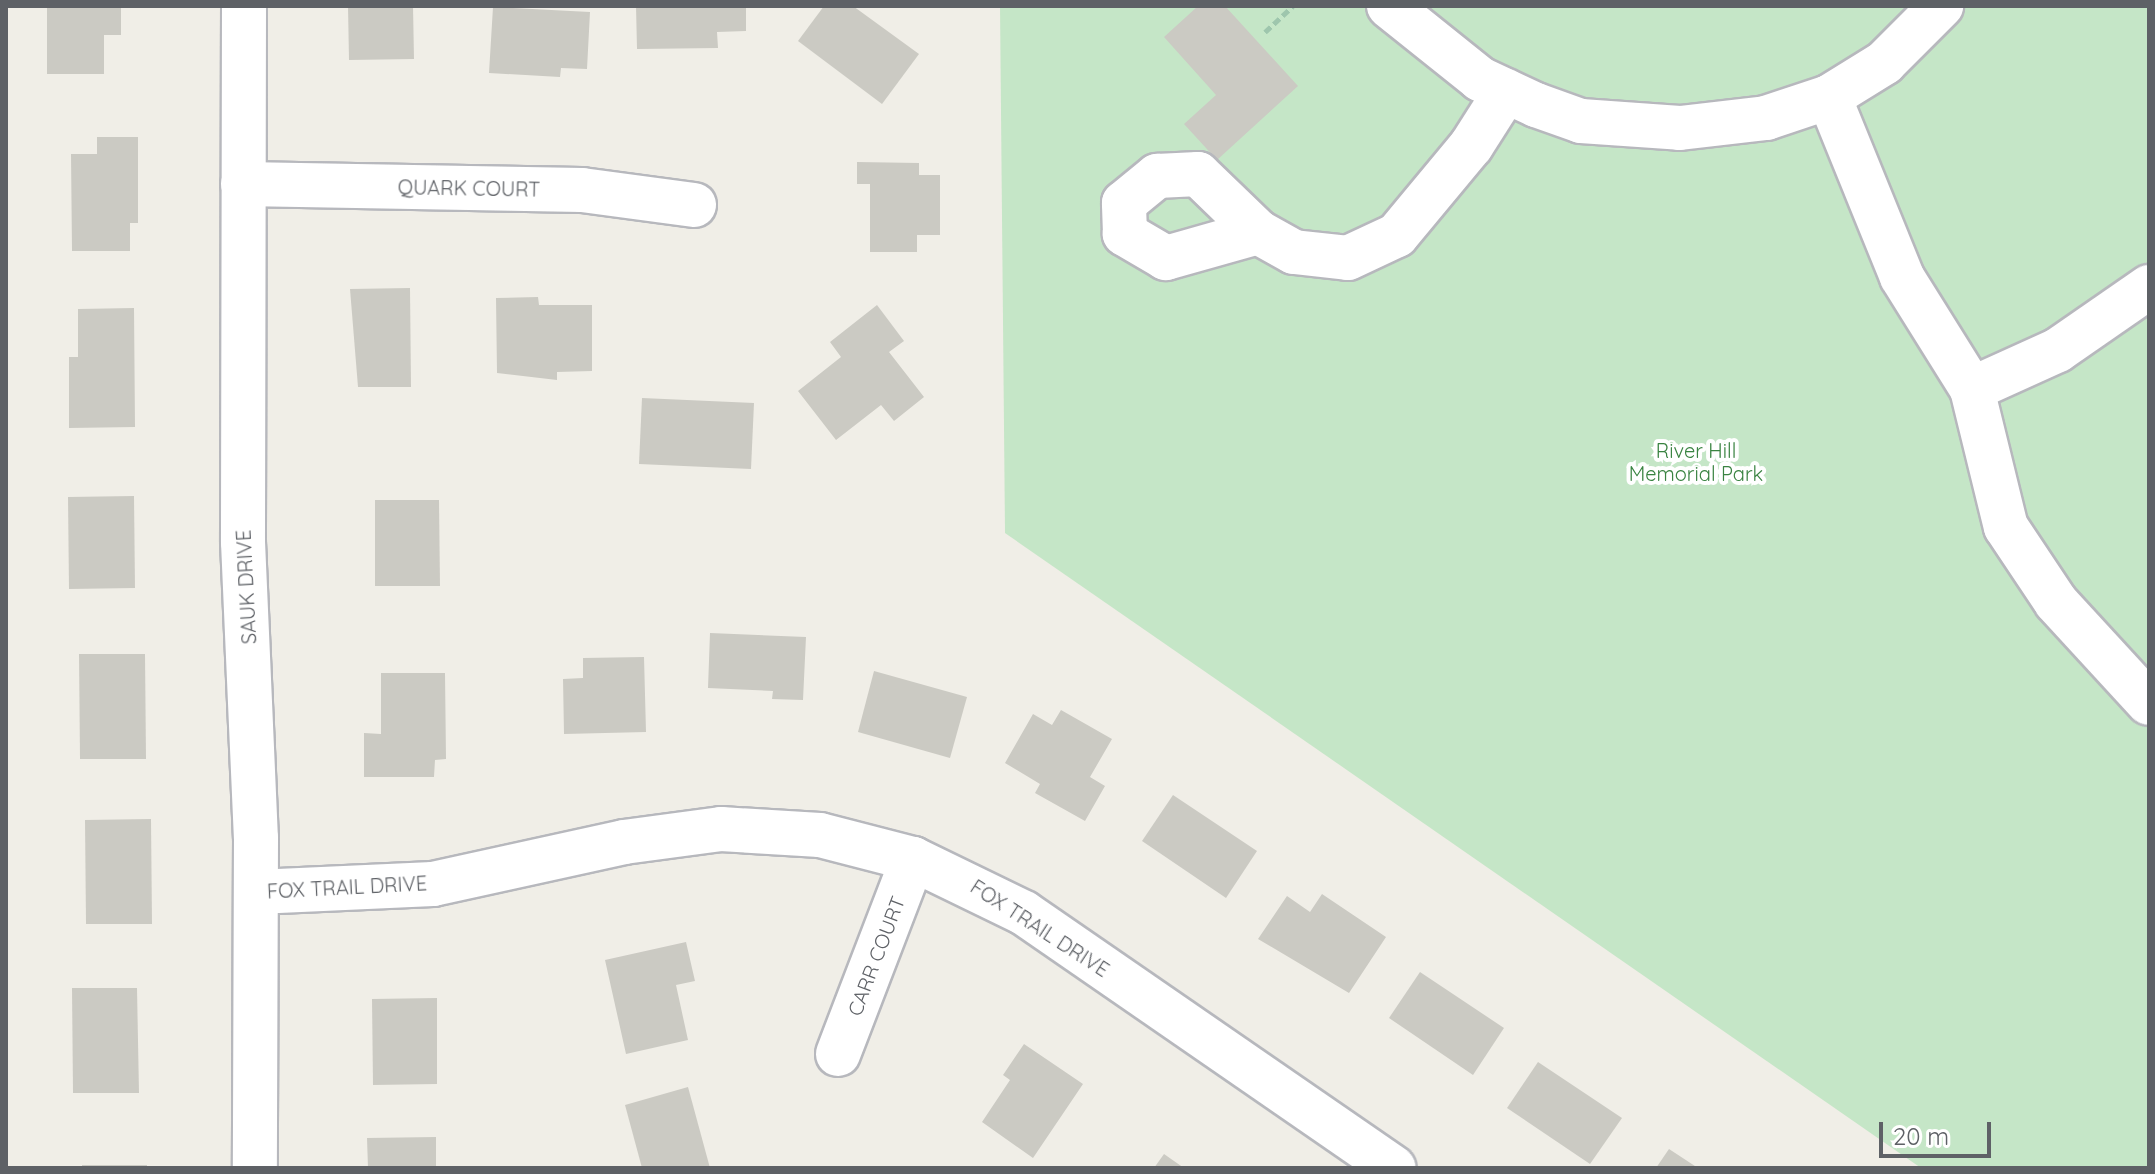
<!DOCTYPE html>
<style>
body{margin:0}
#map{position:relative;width:2155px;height:1174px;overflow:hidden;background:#f0eee7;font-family:Quicksand,sans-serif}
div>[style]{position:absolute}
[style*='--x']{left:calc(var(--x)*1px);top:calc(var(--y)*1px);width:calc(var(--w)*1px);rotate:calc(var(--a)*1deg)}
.green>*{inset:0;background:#c5e6c7}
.building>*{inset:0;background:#cbcac3}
.path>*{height:5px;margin-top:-2.5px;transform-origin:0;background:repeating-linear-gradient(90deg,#9ec6ad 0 8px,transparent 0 12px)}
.roads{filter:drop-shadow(2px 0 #b7b8bd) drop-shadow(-2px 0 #b7b8bd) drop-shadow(0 2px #b7b8bd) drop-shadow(0 -2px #b7b8bd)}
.minor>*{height:44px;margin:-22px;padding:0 22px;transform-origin:22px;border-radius:22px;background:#fff}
span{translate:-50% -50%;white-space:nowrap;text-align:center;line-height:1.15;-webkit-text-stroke:8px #fff;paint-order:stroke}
.street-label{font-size:20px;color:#5e6166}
.park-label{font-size:20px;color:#398341}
.frame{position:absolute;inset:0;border:8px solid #5e6166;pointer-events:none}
.scale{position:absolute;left:1879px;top:1122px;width:112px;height:36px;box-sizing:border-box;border:4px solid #5e6166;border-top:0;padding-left:10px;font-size:24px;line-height:28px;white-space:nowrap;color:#5e6166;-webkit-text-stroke:6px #fff;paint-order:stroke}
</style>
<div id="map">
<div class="green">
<i style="clip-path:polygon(1000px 6px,2149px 6px,2149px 1168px,1921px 1168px,1005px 533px)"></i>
</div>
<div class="building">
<i style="clip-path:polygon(47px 6px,121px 6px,121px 35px,104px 35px,104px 74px,47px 74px)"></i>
<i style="clip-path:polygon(348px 6px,413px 6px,414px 59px,349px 60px)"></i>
<i style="clip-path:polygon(636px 6px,746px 6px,746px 31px,717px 32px,718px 48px,637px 49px)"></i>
<i style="clip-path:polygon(824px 6px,853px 6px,919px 54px,882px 104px,798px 41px)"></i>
<i style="clip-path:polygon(1198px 6px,1225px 6px,1298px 86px,1217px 160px,1184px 124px,1216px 95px,1164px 37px)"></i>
<i style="clip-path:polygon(493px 7px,590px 12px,587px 69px,561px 68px,560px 77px,489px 73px)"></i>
<i style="clip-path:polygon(97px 137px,138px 137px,138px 223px,130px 223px,130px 251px,72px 251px,71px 154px,97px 154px)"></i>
<i style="clip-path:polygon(857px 162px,919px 163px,919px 175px,940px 175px,940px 235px,917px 235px,917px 252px,870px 252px,870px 184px,857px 184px)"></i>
<i style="clip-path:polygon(410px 288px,411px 387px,358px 387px,350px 289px)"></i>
<i style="clip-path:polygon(538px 297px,539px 305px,592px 305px,592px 371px,557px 372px,557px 380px,497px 373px,496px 298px)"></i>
<i style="clip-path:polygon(877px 305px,904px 341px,889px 352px,924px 397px,894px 421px,881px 405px,836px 440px,798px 391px,841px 357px,830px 342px)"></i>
<i style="clip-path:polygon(134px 308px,135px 427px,69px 428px,69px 357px,78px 357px,78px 309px)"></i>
<i style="clip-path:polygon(642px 398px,754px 403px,751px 469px,639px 464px)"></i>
<i style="clip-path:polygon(134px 496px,135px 588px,69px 589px,68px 497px)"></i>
<i style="clip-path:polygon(375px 500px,439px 500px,440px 586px,375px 586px)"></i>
<i style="clip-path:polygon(710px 633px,806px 637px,803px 700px,772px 699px,773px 691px,708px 688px)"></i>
<i style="clip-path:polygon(79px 654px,145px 654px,146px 759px,80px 759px)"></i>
<i style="clip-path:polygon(644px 657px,646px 732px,564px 734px,563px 679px,583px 678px,583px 658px)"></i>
<i style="clip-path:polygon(874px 671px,967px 697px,950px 758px,858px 732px)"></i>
<i style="clip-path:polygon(381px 673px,445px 673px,446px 759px,435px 760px,434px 777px,364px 777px,364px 733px,381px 734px)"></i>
<i style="clip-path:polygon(1061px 710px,1112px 739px,1090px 777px,1105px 786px,1085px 821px,1035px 793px,1040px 784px,1005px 763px,1033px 714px,1052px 725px)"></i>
<i style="clip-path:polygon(1173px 795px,1257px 851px,1226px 898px,1142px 841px)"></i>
<i style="clip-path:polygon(151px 819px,152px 924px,86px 924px,85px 820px)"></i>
<i style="clip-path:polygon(1322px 894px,1386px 937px,1349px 993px,1258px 939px,1287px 896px,1310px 912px)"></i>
<i style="clip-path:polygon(686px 942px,695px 981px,676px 985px,688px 1040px,626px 1054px,605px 960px)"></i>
<i style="clip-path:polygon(1420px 972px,1504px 1028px,1473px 1075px,1389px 1018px)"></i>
<i style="clip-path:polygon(72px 988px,137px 988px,139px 1093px,73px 1093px)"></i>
<i style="clip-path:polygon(437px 998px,437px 1084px,373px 1085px,372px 999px)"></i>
<i style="clip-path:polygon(1024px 1044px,1083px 1084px,1033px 1158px,982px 1122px,1010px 1080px,1003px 1075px)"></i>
<i style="clip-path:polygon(1538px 1062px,1622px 1118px,1590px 1164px,1507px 1108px)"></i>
<i style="clip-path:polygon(688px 1087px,710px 1168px,642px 1168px,625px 1105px)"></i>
<i style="clip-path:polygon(436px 1137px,436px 1168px,368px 1168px,367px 1138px)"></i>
<i style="clip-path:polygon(1669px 1149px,1698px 1168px,1656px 1168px)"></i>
<i style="clip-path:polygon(1164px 1154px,1184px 1168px,1154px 1168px)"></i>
<i style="clip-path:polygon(82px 1165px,147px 1165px,147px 1168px,82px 1168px)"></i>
</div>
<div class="path">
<i style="--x:1265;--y:32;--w:38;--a:-43"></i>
</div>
<div class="roads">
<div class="minor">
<i style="--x:244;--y:6;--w:536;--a:90.11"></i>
<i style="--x:243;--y:542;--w:296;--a:87.5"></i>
<i style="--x:256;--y:838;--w:330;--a:90.2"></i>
<i style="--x:1389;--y:6;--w:117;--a:38.7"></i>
<i style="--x:1480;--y:79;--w:62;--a:24.9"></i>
<i style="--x:1536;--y:105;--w:48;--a:19.6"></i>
<i style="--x:1581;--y:121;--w:99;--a:4"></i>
<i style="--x:1680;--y:128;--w:87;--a:-6.6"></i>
<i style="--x:1766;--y:118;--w:66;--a:-18.4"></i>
<i style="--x:1829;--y:97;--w:65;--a:-31.7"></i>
<i style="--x:1884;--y:63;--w:81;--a:-45"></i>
<i style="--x:1829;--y:97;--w:194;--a:67.9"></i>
<i style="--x:1902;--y:277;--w:132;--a:58"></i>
<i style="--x:1972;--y:389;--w:142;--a:76.2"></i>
<i style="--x:2006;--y:527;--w:90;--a:56.3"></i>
<i style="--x:2056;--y:602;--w:137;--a:47.4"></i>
<i style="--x:243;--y:184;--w:339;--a:1"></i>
<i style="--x:582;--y:190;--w:113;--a:7.6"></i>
<i style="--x:1258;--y:232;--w:96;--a:164.2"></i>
<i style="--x:1166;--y:258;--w:48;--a:-149.7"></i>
<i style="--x:1125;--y:234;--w:31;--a:-92"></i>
<i style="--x:1124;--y:203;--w:43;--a:-39.3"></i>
<i style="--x:1157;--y:176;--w:41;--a:-2.8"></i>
<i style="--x:1198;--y:174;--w:83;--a:44"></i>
<i style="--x:1258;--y:232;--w:41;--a:29.1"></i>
<i style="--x:1294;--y:252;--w:54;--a:6.3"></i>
<i style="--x:1348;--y:258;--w:54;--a:-25.1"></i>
<i style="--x:1397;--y:235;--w:116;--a:-50.3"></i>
<i style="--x:1471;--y:146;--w:65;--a:-57.5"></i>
<i style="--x:1972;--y:389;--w:94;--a:-24.4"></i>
<i style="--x:2058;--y:350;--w:111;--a:-34.7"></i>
<i style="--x:256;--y:892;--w:177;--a:-2.6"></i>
<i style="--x:433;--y:884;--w:196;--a:-12.4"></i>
<i style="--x:624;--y:842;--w:98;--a:-7.6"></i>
<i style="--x:721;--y:829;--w:99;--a:3.5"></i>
<i style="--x:820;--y:835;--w:96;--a:14.5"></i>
<i style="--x:913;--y:859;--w:123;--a:25.9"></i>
<i style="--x:1024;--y:913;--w:449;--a:34.6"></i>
<i style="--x:838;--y:1054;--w:209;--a:-69"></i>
</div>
</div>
<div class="street-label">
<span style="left:469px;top:188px;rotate:1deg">QUARK COURT</span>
<span style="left:246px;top:587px;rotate:-93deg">SAUK DRIVE</span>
<span style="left:347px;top:887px;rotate:-3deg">FOX TRAIL DRIVE</span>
<span style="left:1040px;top:928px;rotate:33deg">FOX TRAIL DRIVE</span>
<span style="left:876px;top:956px;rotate:-69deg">CARR COURT</span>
</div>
<div class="park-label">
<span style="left:1696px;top:462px">River Hill<br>Memorial Park</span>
</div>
<div class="frame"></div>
<div class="scale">20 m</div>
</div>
